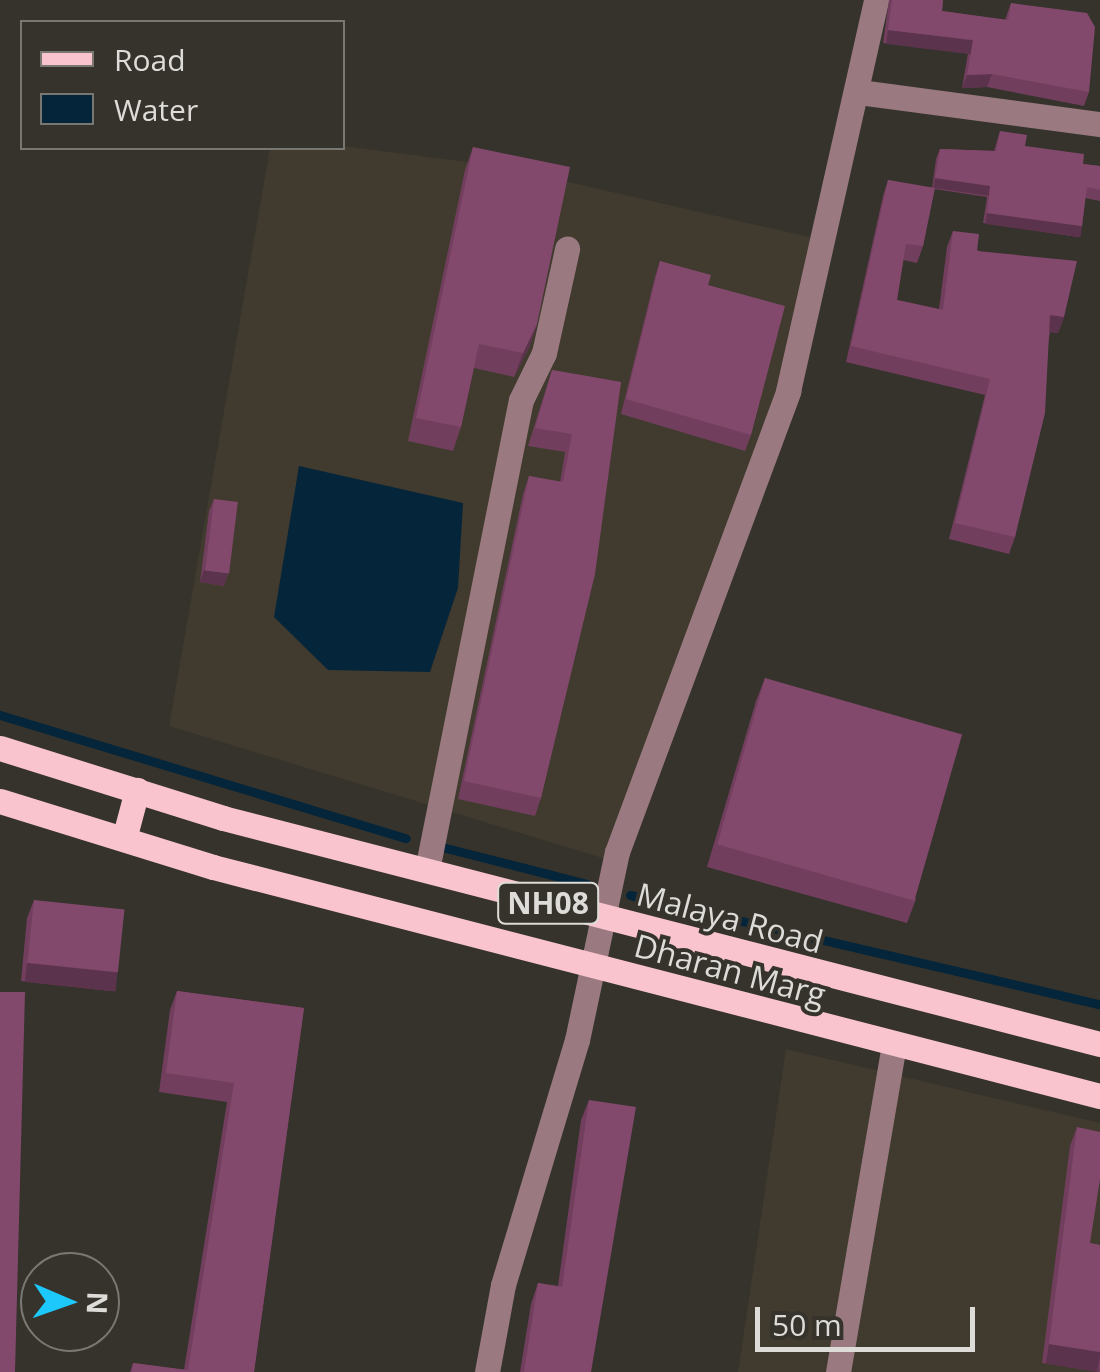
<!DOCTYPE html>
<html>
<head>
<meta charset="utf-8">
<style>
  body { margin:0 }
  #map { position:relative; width:1100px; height:1372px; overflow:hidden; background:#35332c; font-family:"Open Sans",sans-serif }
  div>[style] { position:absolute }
  .built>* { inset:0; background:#403b2e }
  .water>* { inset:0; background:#05253a }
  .stream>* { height:9px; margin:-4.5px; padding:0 4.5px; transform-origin:4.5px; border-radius:4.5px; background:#05253a }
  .minor>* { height:25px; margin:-12.5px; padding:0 12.5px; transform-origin:12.5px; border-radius:12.5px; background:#9a7a80 }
  .major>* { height:25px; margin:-12.5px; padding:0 12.5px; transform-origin:12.5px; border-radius:12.5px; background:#f9c4ce }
  .wall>* { inset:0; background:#713f5d }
  .shaded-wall>* { inset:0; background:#5c334c; transform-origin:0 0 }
  .building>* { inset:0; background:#83496c; transform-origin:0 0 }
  span { translate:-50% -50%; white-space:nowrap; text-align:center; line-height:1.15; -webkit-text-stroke:8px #35332c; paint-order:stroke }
  .shield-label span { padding:2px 8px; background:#35332c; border:2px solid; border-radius:8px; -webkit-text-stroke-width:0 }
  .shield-label { font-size:30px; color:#dedcd8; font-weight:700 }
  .street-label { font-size:32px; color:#dedcd8 }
  .legend { position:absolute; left:20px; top:20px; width:325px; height:130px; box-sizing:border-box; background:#35332c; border:2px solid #797771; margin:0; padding:12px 18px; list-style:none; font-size:30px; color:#dedcd8 }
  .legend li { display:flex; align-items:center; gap:20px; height:50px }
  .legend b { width:50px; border:2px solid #797771 }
  .north { position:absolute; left:20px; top:1252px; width:100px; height:100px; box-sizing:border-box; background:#35332c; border:2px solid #797771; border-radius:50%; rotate:92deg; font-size:28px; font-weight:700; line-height:40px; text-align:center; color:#dedcd8 }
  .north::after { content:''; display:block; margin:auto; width:35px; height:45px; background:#1dc9fc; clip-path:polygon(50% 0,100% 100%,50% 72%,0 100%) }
  .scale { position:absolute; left:755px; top:1307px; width:220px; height:45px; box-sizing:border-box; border:5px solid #dedcd8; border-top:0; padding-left:12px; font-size:30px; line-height:35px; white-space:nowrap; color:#dedcd8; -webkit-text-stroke:8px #35332c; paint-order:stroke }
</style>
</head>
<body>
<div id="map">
  <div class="built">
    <div style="clip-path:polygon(343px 146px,498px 166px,818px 239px,785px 395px,609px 860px,169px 726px,270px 148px)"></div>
    <div style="clip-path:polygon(786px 1049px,1100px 1123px,1100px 1372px,738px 1372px)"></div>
  </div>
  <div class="water">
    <div style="clip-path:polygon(299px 466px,463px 503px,458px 588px,430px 672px,328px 670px,274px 617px)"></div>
  </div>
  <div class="stream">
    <div style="left:0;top:715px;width:424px;rotate:16.9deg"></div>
    <div style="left:438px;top:846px;width:154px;rotate:14.3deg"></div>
    <div style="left:630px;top:895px;width:482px;rotate:13.1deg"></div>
  </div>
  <div class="minor">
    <div style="left:859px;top:92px;width:243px;rotate:7.6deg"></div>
    <div style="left:427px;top:870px;width:479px;rotate:-78.7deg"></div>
    <div style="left:521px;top:400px;width:52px;rotate:-63.9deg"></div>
    <div style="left:544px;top:353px;width:107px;rotate:-77.5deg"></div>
    <div style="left:487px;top:1372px;width:88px;rotate:-79.6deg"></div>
    <div style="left:503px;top:1285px;width:256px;rotate:-73.2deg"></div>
    <div style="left:577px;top:1040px;width:192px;rotate:-78deg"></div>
    <div style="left:617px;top:852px;width:492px;rotate:-69.6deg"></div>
    <div style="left:788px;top:391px;width:401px;rotate:-77.3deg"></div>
    <div style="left:838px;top:1372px;width:332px;rotate:-80.3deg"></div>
  </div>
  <div class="major">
    <div style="left:0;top:748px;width:234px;rotate:17.4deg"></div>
    <div style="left:223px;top:818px;width:906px;rotate:14.45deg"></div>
    <div style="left:0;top:801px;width:223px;rotate:17.2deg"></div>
    <div style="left:213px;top:867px;width:916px;rotate:14.48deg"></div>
    <div style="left:124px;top:839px;width:51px;rotate:-75.1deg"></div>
  </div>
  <div class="wall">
    <div style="clip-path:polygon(889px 0,943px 0,942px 11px,1005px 20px,1011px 3px,1089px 92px,1084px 106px,987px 87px,962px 88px,968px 53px,883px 43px)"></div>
    <div style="clip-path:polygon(1000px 131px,1025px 146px,1083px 164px,1100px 166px,1100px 201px,1085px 198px,1082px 226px,1078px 237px,983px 223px,987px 197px,934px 189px,923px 246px,917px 263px,903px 260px,897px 300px,939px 309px,947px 247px,953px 231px,1064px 317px,1058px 333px,1050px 332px,1015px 537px,1009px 554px,949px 539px,985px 395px,846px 362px,883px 196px,888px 180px,932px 188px,936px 159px,940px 149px,994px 151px)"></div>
    <div style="clip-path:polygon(473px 147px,537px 324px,529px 348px,514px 377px,474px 368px,461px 427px,453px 451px,408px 441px,465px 170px)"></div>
    <div style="clip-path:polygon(660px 261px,708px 285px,751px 435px,745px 451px,621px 414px,655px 277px)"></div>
    <div style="clip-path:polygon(552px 370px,621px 382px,541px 798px,535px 816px,458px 799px,523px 494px,529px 476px,560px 482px,565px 452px,528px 446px)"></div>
    <div style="clip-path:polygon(214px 499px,228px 573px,224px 586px,200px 582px,209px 511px)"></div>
    <div style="clip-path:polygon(765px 678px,916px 899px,907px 923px,707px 867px,756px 701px)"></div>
    <div style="clip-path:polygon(34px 900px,117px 973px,110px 991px,21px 981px,27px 918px)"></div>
    <div style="clip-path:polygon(177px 991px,304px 1008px,254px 1372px,130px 1372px,133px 1363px,184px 1370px,227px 1102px,159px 1092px,170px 1010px)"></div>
    <div style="clip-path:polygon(589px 1100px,591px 1372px,520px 1372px,531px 1304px,538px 1283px,558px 1286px,581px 1120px)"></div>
    <div style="clip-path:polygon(1077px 1127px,1090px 1243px,1100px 1245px,1100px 1372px,1042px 1363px,1070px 1146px)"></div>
  </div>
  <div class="shaded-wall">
    <div style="left:888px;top:30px;width:86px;height:14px;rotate:7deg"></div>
    <div style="clip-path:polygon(992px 74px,987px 87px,962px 88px,967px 75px)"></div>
    <div style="left:935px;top:178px;width:56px;height:10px;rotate:8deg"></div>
    <div style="left:987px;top:213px;width:96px;height:11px;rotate:8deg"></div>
    <div style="clip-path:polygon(1050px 315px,1064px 317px,1058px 333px,1045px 331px)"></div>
    <div style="clip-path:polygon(537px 324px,529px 348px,514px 377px,523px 353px)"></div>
    <div style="clip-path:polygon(204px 570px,228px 573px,224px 586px,200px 582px)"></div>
    <div style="left:27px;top:963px;width:91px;height:19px;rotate:6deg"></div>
    <div style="left:1049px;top:1344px;width:52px;height:20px;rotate:9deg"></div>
  </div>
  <div class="building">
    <div style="clip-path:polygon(892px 0,943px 0,942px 11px,1008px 20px,1011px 3px,1087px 13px,1095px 27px,1089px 92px,992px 74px,967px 75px,973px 40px,888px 30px)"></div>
    <div style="clip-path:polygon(1000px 131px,1027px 135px,1025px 146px,1084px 154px,1083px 164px,1100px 166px,1100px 190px,1087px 187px,1082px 226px,987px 213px,990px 186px,935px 178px,940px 149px,996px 151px)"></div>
    <div style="clip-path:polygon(473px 147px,570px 167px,537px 324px,523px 353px,479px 344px,461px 427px,416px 418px)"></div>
    <div style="clip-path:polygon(888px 180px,935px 188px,923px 246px,906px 244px,897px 300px,943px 310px,953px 231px,979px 234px,977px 251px,1077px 261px,1064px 317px,1050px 315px,1045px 413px,1015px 537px,955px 523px,990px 379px,851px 346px)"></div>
    <div style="clip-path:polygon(660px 261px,711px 275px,708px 285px,785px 306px,751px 435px,626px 399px)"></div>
    <div style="clip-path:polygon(552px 370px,621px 382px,595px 574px,541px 798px,464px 781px,529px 476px,563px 482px,572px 434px,535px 428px)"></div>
    <div style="left:214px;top:499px;width:24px;height:72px;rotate:7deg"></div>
    <div style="left:765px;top:678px;width:205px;height:173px;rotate:16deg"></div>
    <div style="left:34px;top:900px;width:91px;height:63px;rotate:6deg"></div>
    <div style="clip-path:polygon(177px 991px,304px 1008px,254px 1372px,132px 1372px,133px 1363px,188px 1370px,234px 1083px,166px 1073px)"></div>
    <div style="clip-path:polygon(0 992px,25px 992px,15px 1372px,0 1372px)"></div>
    <div style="clip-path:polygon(589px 1100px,636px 1107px,591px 1372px,524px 1372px,538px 1283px,562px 1287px)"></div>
    <div style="clip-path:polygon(1077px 1127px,1100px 1132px,1100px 1179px,1090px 1243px,1100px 1245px,1100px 1352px,1049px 1344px)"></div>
  </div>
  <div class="shield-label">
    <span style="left:548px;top:903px">NH08</span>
  </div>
  <div class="street-label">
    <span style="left:730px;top:918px;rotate:15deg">Malaya Road</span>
    <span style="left:730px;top:970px;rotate:15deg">Dharan Marg</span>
  </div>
  <ul class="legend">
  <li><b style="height:12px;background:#f9c4ce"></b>Road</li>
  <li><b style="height:28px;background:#05253a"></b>Water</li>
  </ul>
  <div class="north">N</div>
  <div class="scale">50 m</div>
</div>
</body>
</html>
